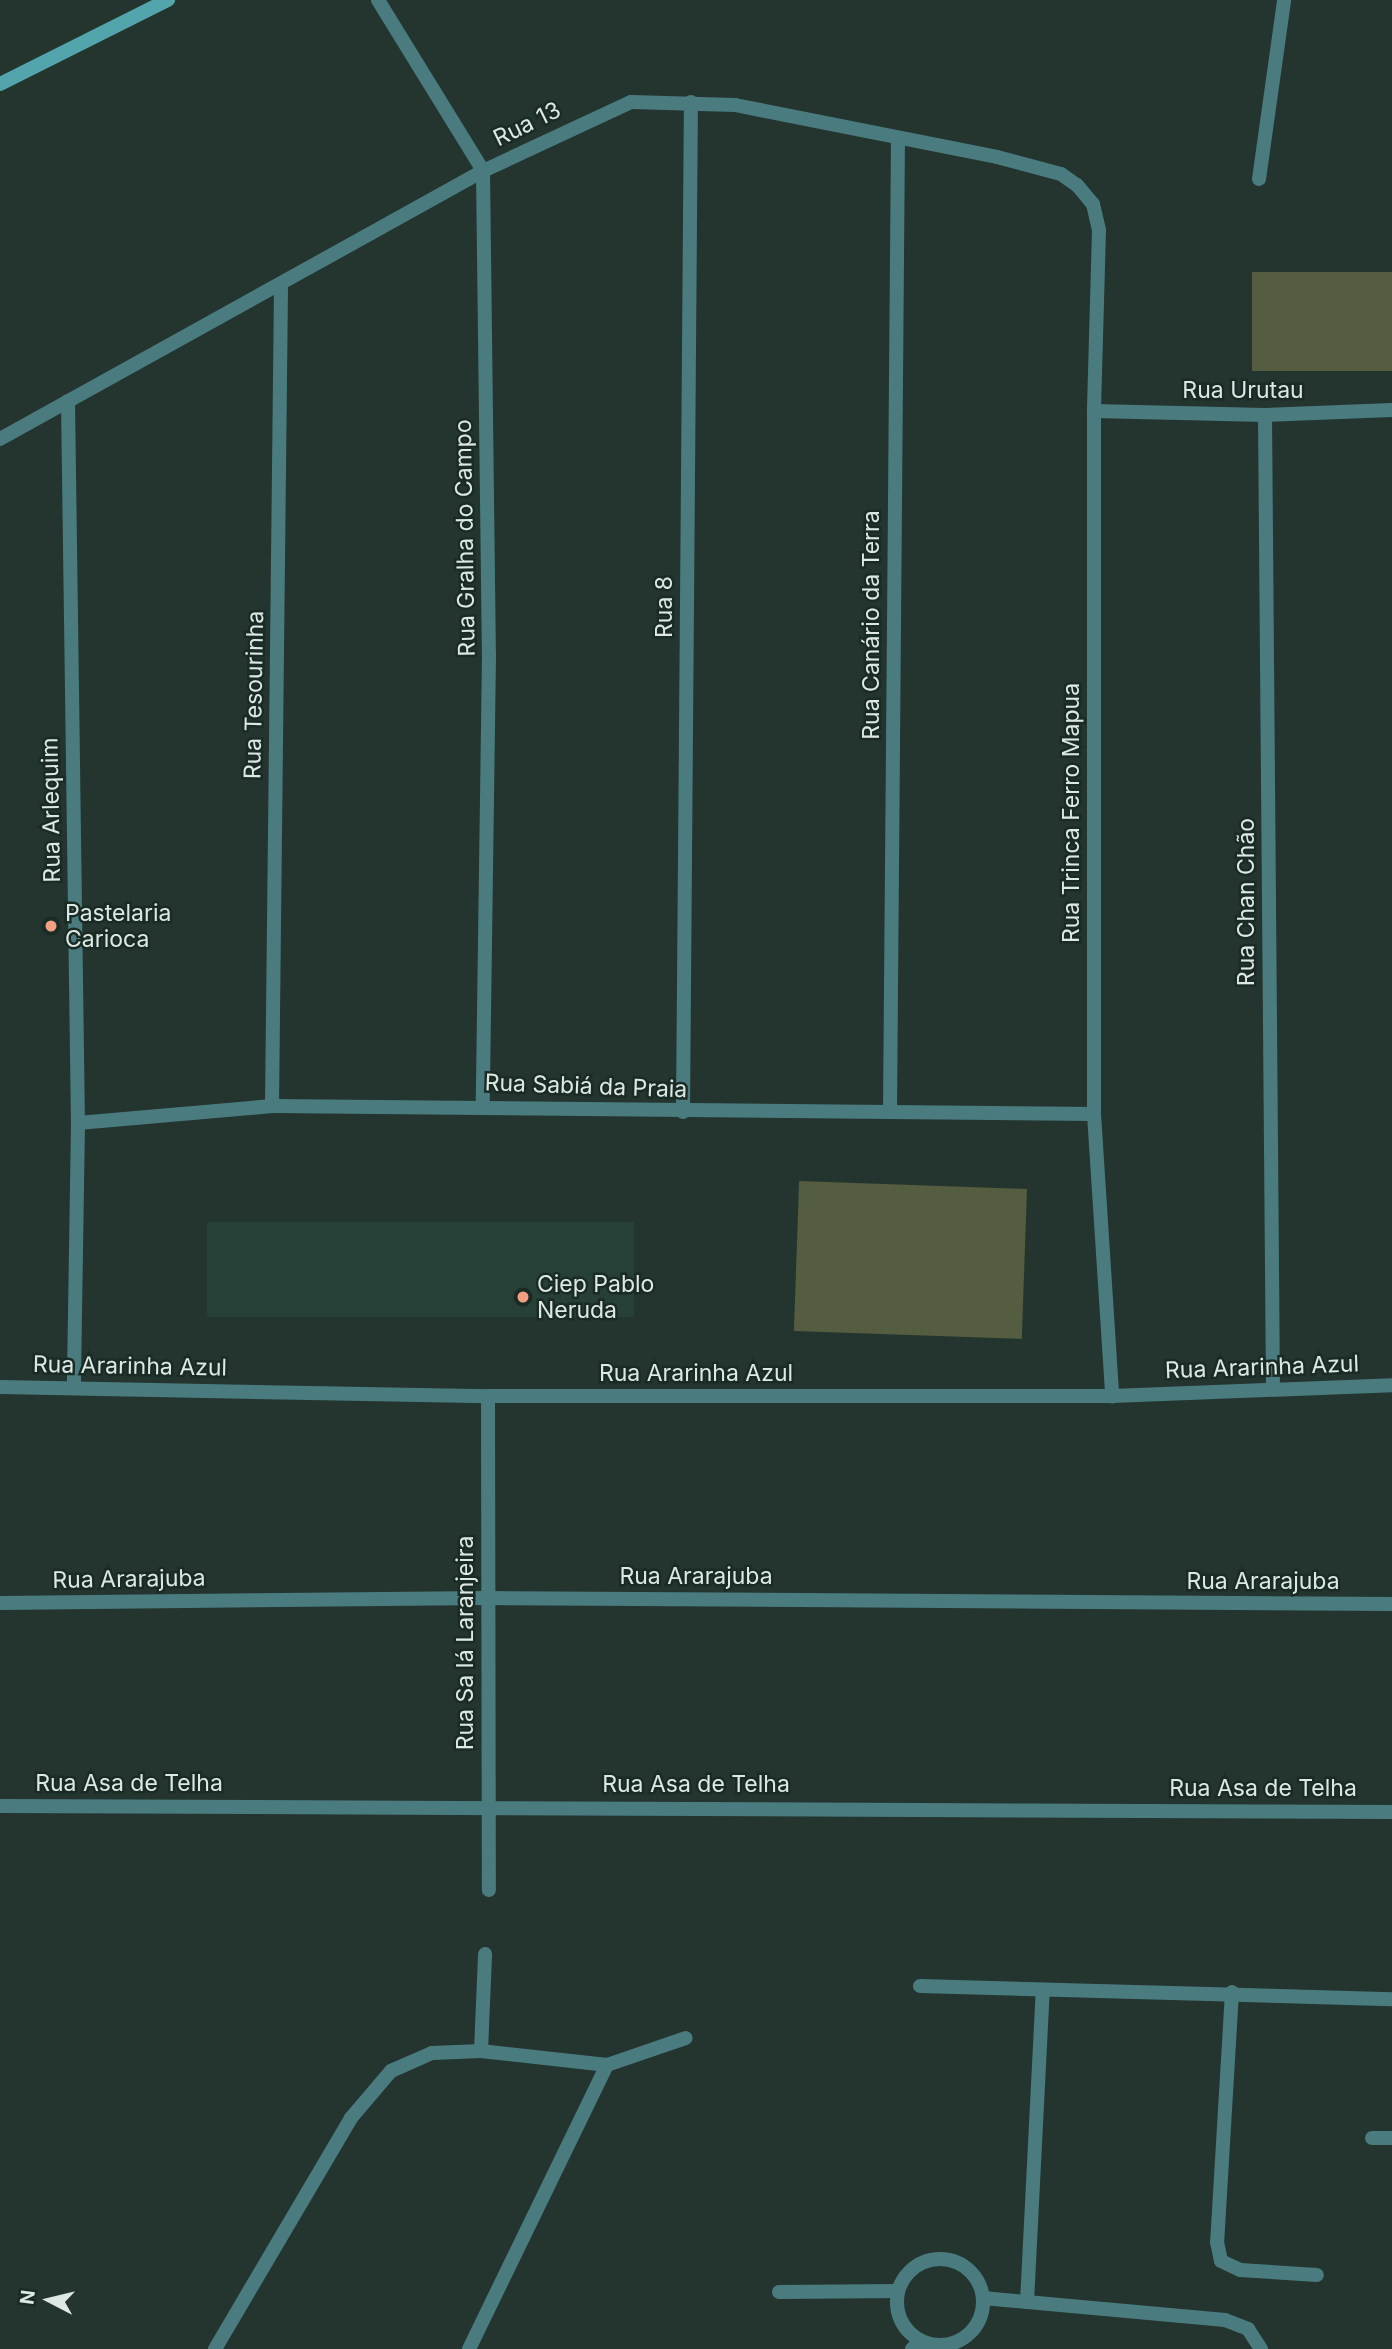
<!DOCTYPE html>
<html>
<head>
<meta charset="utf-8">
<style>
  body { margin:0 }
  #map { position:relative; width:1392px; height:2349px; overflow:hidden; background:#243530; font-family:Inter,sans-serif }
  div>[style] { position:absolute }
  .built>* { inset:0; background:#264038; transform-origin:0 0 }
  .green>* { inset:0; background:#555d40; transform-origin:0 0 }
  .service>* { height:14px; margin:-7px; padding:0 7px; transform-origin:7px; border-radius:7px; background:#4a7c7f }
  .minor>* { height:14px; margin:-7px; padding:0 7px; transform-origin:7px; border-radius:7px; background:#4a7c7f }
  .minor>.ring { margin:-7px; padding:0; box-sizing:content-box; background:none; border:14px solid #4a7c7f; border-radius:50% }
  .secondary>* { height:14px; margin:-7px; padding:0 7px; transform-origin:7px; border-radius:7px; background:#52a5aa }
  .dots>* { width:19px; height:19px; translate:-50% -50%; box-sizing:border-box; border:4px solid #1a2b26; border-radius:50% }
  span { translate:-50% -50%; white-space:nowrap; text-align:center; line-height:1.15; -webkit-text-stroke:5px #1a2b26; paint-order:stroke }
  .street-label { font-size:23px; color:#dde8e4 }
  .poi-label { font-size:23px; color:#dde8e4 }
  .left { translate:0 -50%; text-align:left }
  .north { position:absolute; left:14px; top:2265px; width:70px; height:70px; -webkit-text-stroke:5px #1a2b26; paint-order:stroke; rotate:277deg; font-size:19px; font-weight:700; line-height:28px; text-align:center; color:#dde8e4 }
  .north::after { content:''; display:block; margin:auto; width:24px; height:32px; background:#dde8e4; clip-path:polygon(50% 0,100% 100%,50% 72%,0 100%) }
</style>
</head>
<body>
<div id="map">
  <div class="built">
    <div style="left:207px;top:1222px;width:427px;height:95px"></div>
  </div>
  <div class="green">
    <div style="left:1392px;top:272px;width:99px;height:140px;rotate:90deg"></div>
    <div style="left:1027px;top:1189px;width:150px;height:228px;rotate:92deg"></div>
  </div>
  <div class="service">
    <div style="left:779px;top:2292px;width:119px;rotate:-0.5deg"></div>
    <div style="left:912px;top:2349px;width:12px;rotate:-42deg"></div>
  </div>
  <div class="minor">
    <div style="left:378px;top:0;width:201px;rotate:58.4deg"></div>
    <div style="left:483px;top:171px;width:484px;rotate:89.3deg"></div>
    <div style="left:489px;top:655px;width:451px;rotate:90.8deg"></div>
    <div style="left:1259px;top:179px;width:181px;rotate:-82deg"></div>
    <div style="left:68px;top:401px;width:722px;rotate:89.21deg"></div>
    <div style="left:78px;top:1123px;width:264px;rotate:90.9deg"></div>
    <div style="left:1094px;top:411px;width:171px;rotate:1.3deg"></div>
    <div style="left:1265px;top:415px;width:127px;rotate:-2.3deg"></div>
    <div style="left:1265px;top:415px;width:974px;rotate:89.53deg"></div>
    <div style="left:0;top:439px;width:552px;rotate:-29.02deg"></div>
    <div style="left:483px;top:171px;width:163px;rotate:-25deg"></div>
    <div style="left:631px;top:102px;width:104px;rotate:1.7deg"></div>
    <div style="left:735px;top:105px;width:267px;rotate:11.2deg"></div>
    <div style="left:997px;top:157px;width:66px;rotate:14.9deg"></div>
    <div style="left:1061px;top:174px;width:19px;rotate:35deg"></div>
    <div style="left:1077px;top:185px;width:25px;rotate:50deg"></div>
    <div style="left:1093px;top:204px;width:27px;rotate:77deg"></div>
    <div style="left:1099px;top:230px;width:181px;rotate:91.6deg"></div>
    <div style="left:1094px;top:411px;width:703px;rotate:90deg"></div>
    <div style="left:1094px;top:1114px;width:283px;rotate:86.3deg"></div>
    <div style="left:272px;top:1106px;width:821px;rotate:-89.37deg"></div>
    <div style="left:890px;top:1111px;width:971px;rotate:-89.53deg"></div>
    <div style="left:683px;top:1112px;width:1010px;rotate:-89.55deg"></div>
    <div style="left:78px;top:1123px;width:195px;rotate:-5deg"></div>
    <div style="left:272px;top:1106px;width:822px;rotate:0.56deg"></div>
    <div style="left:0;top:1387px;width:488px;rotate:1.1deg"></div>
    <div style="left:488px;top:1396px;width:624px"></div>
    <div style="left:1112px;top:1396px;width:280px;rotate:-2.2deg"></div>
    <div style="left:488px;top:1396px;width:494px;rotate:89.9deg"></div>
    <div style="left:0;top:1603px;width:487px;rotate:-0.6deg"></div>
    <div style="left:487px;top:1598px;width:905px;rotate:0.38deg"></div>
    <div style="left:0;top:1806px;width:1392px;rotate:0.25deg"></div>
    <div style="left:920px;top:1986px;width:472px;rotate:1.6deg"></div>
    <div style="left:1232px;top:1992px;width:250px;rotate:93.4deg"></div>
    <div style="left:1217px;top:2242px;width:19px;rotate:78deg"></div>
    <div style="left:1221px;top:2261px;width:21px;rotate:25deg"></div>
    <div style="left:1240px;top:2270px;width:77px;rotate:3.7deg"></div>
    <div style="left:481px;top:2051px;width:97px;rotate:-87.6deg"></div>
    <div style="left:1372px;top:2138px;width:20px"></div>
    <div class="ring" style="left:897px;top:2259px;width:72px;height:72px"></div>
    <div style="left:983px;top:2298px;width:243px;rotate:5.2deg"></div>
    <div style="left:1225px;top:2320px;width:25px;rotate:21deg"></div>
    <div style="left:1248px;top:2329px;width:24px;rotate:57deg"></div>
    <div style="left:1027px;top:2302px;width:313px;rotate:-87.1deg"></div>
    <div style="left:215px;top:2349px;width:268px;rotate:-59.5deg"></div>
    <div style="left:351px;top:2118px;width:62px;rotate:-49.6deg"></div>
    <div style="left:391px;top:2071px;width:45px;rotate:-23.7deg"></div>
    <div style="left:432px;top:2053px;width:49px;rotate:-2.3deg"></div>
    <div style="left:481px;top:2051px;width:127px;rotate:6.3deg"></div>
    <div style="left:607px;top:2065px;width:83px;rotate:-18.9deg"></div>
    <div style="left:469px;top:2349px;width:316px;rotate:-64.1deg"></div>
  </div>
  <div class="secondary">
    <div style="left:0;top:84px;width:188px;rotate:-26.6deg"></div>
  </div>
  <div class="dots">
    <div style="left:51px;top:926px;background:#f39f82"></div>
    <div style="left:523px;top:1297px;background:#f39f82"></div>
  </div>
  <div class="street-label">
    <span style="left:527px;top:124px;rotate:-26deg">Rua 13</span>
    <span style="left:1243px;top:390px">Rua Urutau</span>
    <span style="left:465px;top:538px;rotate:-91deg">Rua Gralha do Campo</span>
    <span style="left:664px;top:607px;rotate:-90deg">Rua 8</span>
    <span style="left:871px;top:625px;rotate:-90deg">Rua Canário da Terra</span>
    <span style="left:254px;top:695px;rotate:-89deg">Rua Tesourinha</span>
    <span style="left:51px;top:810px;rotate:-91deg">Rua Arlequim</span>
    <span style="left:1071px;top:813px;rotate:-90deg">Rua Trinca Ferro Mapua</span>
    <span style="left:1246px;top:902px;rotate:-90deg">Rua Chan Chão</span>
    <span style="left:586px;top:1086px;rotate:2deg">Rua Sabiá da Praia</span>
    <span style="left:130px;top:1366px;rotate:1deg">Rua Ararinha Azul</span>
    <span style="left:1262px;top:1367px;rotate:-2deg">Rua Ararinha Azul</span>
    <span style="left:696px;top:1373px">Rua Ararinha Azul</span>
    <span style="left:696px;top:1576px">Rua Ararajuba</span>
    <span style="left:129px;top:1579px;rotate:-1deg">Rua Ararajuba</span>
    <span style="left:1263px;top:1581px">Rua Ararajuba</span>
    <span style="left:465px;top:1643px;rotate:-90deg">Rua Sa Iá Laranjeira</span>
    <span style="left:129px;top:1783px">Rua Asa de Telha</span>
    <span style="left:696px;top:1784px">Rua Asa de Telha</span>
    <span style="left:1263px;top:1788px">Rua Asa de Telha</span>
  </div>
  <div class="poi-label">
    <span class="left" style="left:65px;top:926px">Pastelaria<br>Carioca</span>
    <span class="left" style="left:537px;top:1297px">Ciep Pablo<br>Neruda</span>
  </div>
  <div class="north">N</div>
</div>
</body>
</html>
